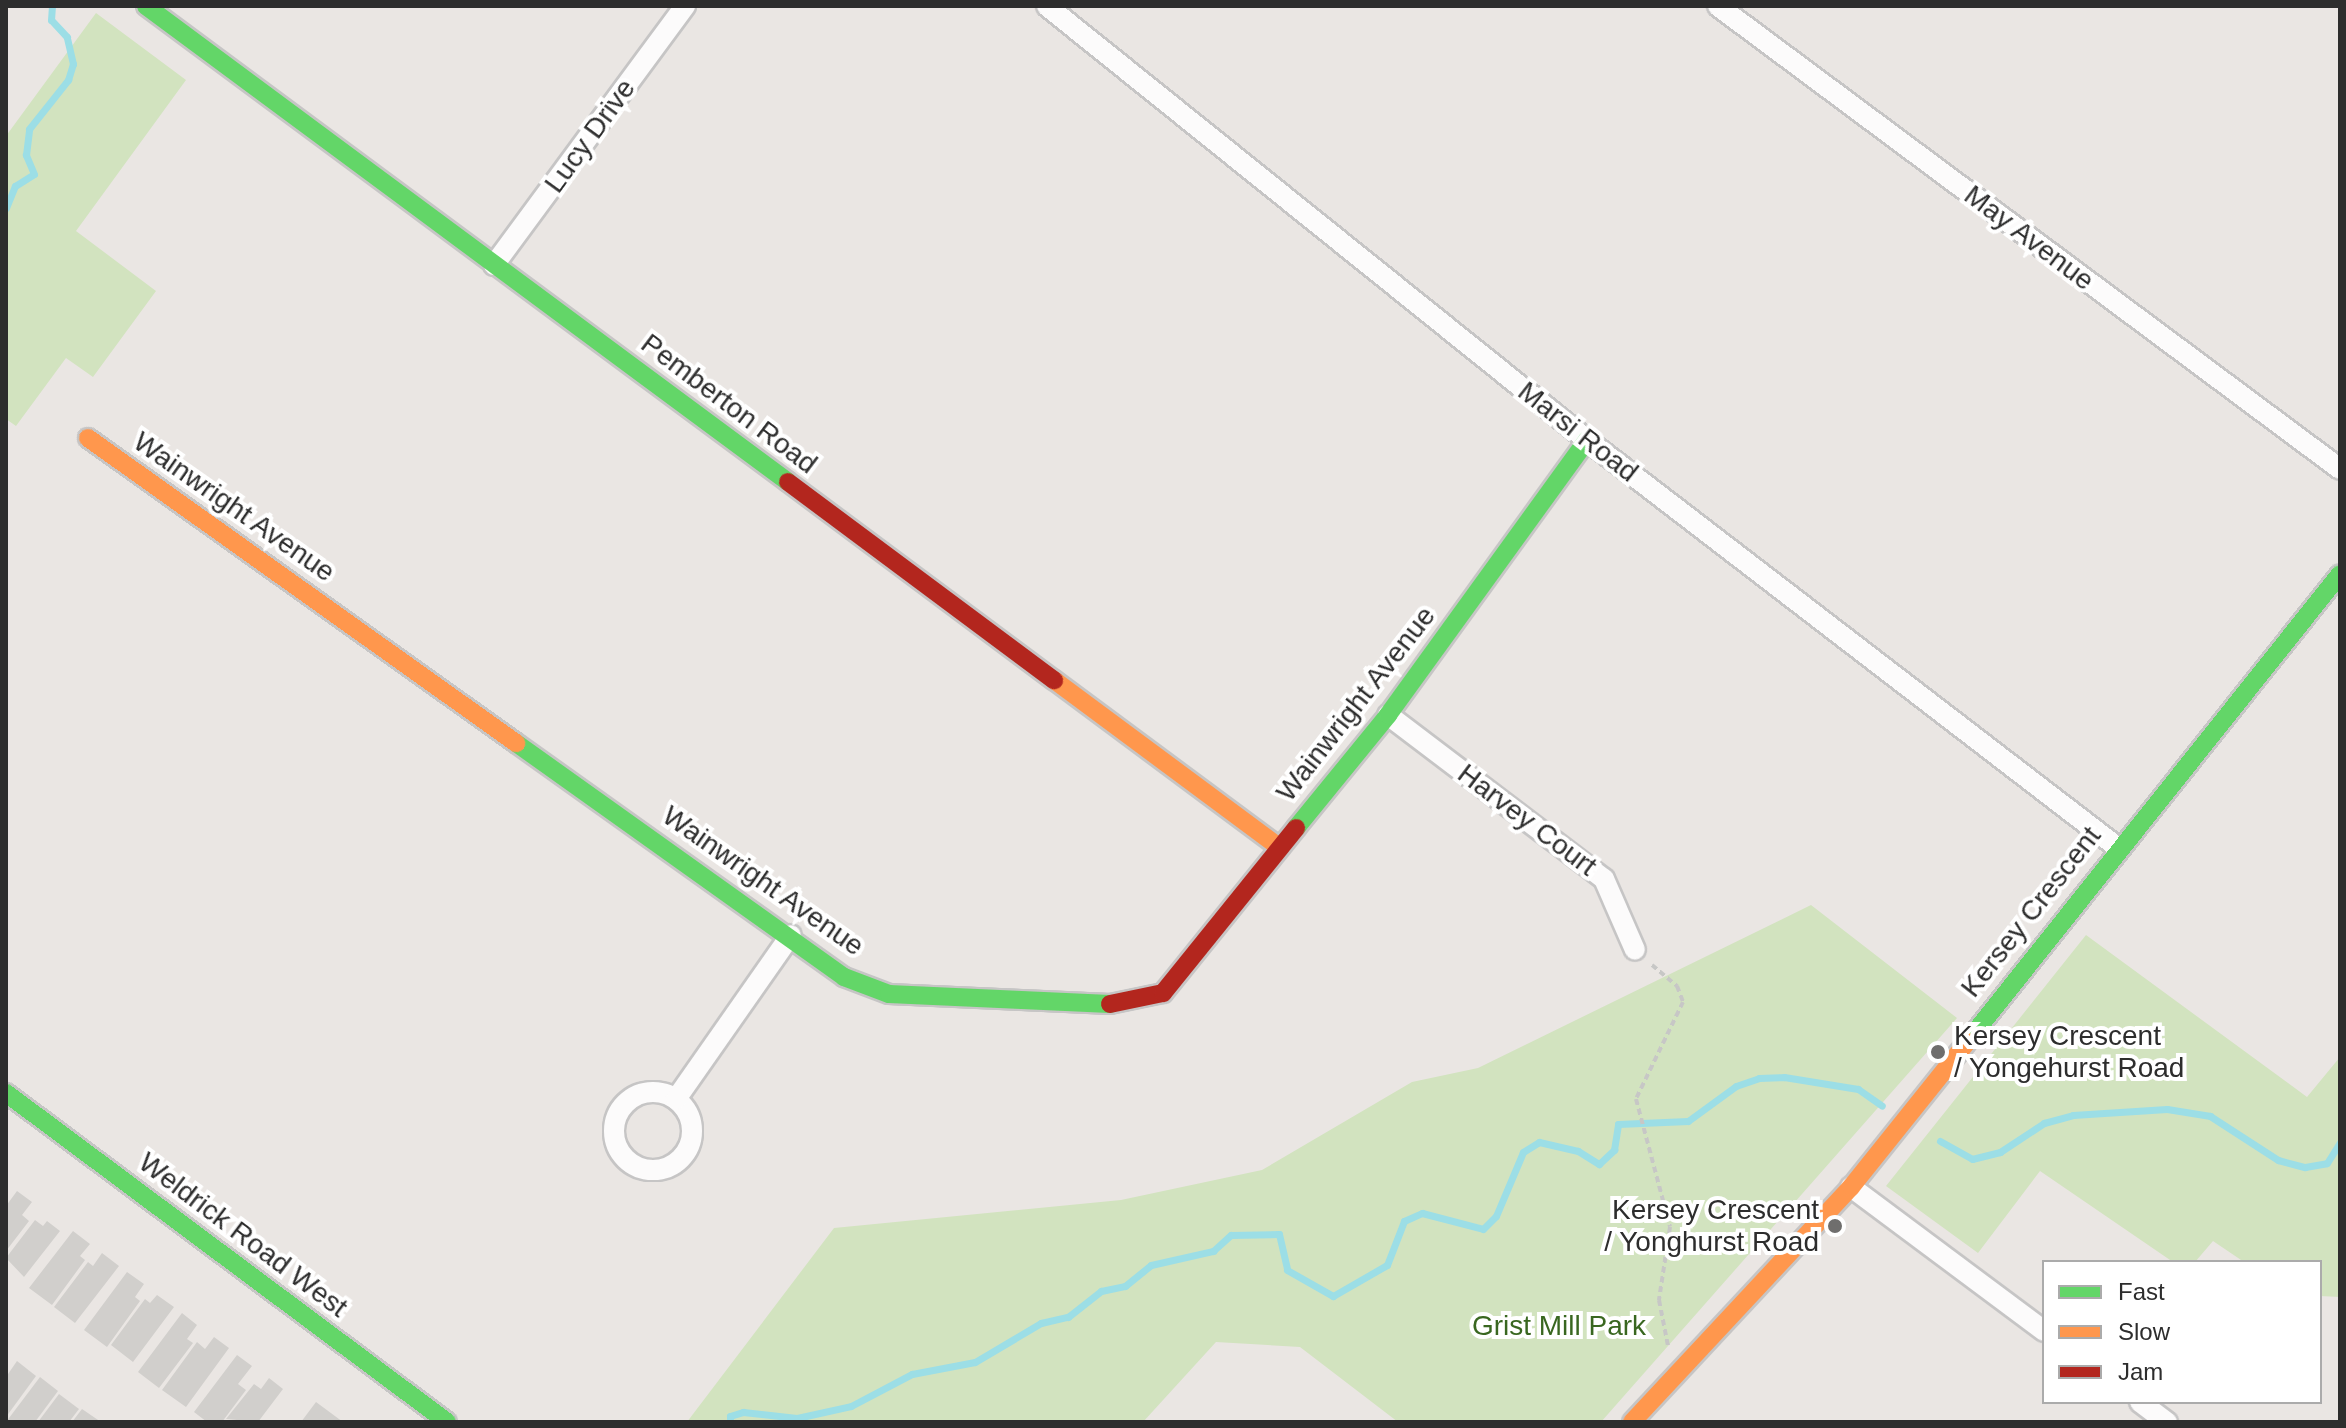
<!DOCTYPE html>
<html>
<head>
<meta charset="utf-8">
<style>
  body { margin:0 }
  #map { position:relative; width:2346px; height:1428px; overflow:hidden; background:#eae6e3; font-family:Helvetica,sans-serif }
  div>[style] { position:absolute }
  .green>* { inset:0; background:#d2e3bf }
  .stream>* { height:7px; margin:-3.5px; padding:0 3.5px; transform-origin:3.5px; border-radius:3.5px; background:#9cdee6 }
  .building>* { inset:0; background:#d1cfcc }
  .path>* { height:4px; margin-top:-2px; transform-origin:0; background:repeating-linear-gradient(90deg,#c7c7c6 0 6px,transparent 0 10px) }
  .roads { filter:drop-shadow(2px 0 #c6c5c5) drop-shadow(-2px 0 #c6c5c5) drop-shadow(0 2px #c6c5c5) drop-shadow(0 -2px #c6c5c5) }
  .street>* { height:20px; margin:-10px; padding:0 10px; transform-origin:10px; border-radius:10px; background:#fcfbfb }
  .street>.ring { margin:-10px; padding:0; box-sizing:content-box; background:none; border:20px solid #fcfbfb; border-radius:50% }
  .fast>* { height:18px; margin:-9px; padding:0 9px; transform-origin:9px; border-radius:9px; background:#63d668 }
  .slow>* { height:18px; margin:-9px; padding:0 9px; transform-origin:9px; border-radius:9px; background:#ff974d }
  .jam>* { height:18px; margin:-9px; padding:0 9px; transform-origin:9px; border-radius:9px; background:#b3261e }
  .dots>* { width:22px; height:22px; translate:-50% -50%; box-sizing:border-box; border:4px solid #fff; border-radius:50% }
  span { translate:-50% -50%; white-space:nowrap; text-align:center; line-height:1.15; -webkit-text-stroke:8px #fff; paint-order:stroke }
  .street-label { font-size:28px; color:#2d2d2d }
  .poi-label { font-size:28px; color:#2d2d2d }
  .left { translate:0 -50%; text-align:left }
  .right { translate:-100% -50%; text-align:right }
  .park-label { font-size:28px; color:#396720 }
  .frame { position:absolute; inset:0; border:8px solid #2d2d2d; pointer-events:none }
  .legend { position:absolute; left:2042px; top:1260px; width:280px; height:144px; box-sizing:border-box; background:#fff; border:2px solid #ababab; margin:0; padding:10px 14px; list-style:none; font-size:24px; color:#2d2d2d }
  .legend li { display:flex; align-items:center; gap:16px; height:40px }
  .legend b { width:40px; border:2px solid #ababab }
</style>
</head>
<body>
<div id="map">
  <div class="green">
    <div style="clip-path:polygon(96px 13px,186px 80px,76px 231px,156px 291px,93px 377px,66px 358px,16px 426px,6px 419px,6px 136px)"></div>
    <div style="clip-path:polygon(1811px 905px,1957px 1018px,1601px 1422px,1398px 1422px,1300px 1347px,1216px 1342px,1143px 1422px,687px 1422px,834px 1228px,1121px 1200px,1262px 1170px,1412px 1082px,1478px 1068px)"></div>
    <div style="clip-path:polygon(2086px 935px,2307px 1097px,2340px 1057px,2340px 1297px,2320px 1296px,2320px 1262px,2244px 1262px,2213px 1241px,2195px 1262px,2173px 1262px,2040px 1171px,1978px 1253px,1886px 1186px)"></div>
  </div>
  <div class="stream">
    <div style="left:6px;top:208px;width:24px;rotate:-68deg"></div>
    <div style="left:15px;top:186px;width:22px;rotate:-32deg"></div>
    <div style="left:34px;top:174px;width:21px;rotate:-113deg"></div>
    <div style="left:26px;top:155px;width:26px;rotate:-83deg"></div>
    <div style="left:29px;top:129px;width:63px;rotate:-51.5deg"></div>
    <div style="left:68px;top:80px;width:17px;rotate:-73deg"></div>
    <div style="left:73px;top:64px;width:28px;rotate:-103deg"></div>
    <div style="left:67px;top:37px;width:23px;rotate:-133deg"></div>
    <div style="left:51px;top:20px;width:14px;rotate:-86deg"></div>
    <div style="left:1940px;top:1141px;width:37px;rotate:29deg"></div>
    <div style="left:1972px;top:1159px;width:29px;rotate:-14deg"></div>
    <div style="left:2000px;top:1152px;width:53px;rotate:-33.4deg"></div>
    <div style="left:2044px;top:1123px;width:30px;rotate:-15deg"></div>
    <div style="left:2073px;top:1115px;width:94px;rotate:-3.7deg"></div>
    <div style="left:2167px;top:1109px;width:44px;rotate:9.2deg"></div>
    <div style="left:2210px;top:1116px;width:81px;rotate:32.9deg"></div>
    <div style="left:2278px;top:1160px;width:28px;rotate:15deg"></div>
    <div style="left:2305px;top:1167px;width:22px;rotate:-10deg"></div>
    <div style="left:2327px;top:1163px;width:25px;rotate:-58deg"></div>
    <div style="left:730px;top:1422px;width:6px;rotate:-90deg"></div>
    <div style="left:730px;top:1416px;width:14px;rotate:-17deg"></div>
    <div style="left:743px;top:1412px;width:54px;rotate:6.3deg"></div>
    <div style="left:797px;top:1418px;width:55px;rotate:-12.5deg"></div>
    <div style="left:851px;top:1406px;width:69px;rotate:-27.7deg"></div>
    <div style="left:912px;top:1374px;width:64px;rotate:-10.8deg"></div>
    <div style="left:975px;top:1362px;width:77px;rotate:-30.6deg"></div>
    <div style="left:1041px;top:1323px;width:28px;rotate:-13deg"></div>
    <div style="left:1068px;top:1317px;width:42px;rotate:-38.2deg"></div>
    <div style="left:1101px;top:1291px;width:25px;rotate:-12deg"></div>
    <div style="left:1125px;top:1286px;width:33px;rotate:-39deg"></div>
    <div style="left:1151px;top:1265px;width:64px;rotate:-12.7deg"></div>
    <div style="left:1213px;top:1251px;width:24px;rotate:-42deg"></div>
    <div style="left:1231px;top:1235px;width:48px;rotate:-1.2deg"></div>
    <div style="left:1279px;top:1234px;width:37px;rotate:77deg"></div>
    <div style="left:1287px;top:1270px;width:53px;rotate:29.5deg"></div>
    <div style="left:1333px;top:1296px;width:62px;rotate:-29.9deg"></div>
    <div style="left:1387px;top:1265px;width:47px;rotate:-68.9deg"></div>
    <div style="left:1404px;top:1221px;width:20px;rotate:-24deg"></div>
    <div style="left:1422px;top:1213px;width:63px;rotate:14.7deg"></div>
    <div style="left:1483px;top:1229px;width:18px;rotate:-45deg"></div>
    <div style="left:1496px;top:1216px;width:69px;rotate:-67.1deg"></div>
    <div style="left:1523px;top:1152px;width:19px;rotate:-32deg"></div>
    <div style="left:1539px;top:1142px;width:40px;rotate:13deg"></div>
    <div style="left:1578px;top:1151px;width:25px;rotate:32deg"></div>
    <div style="left:1599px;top:1164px;width:21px;rotate:-43deg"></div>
    <div style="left:1614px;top:1150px;width:26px;rotate:-81deg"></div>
    <div style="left:1618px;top:1124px;width:70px;rotate:-2.5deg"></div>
    <div style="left:1688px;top:1121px;width:59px;rotate:-36.1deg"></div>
    <div style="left:1736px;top:1086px;width:24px;rotate:-19deg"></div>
    <div style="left:1759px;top:1078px;width:25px;rotate:-2deg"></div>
    <div style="left:1784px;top:1077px;width:75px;rotate:9.2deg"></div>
    <div style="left:1858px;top:1089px;width:29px;rotate:35deg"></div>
  </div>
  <div class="building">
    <div style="clip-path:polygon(17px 1191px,32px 1202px,22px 1215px,29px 1221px,6px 1251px,6px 1206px)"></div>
    <div style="clip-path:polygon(35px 1220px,43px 1226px,47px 1221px,60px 1231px,24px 1277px,6px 1258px)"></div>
    <div style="clip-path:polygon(73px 1231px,90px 1244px,80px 1256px,85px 1260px,52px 1305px,29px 1288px)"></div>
    <div style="clip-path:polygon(102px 1253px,119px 1266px,75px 1323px,54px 1307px,88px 1262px,93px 1266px)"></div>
    <div style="clip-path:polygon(127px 1272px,144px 1284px,135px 1297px,140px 1301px,107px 1347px,84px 1330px)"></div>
    <div style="clip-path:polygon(157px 1295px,174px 1307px,133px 1362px,111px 1345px,145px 1299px,150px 1303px)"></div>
    <div style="clip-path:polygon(182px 1313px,197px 1325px,187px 1339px,193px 1343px,159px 1388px,138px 1372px)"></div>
    <div style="clip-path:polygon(214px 1337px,229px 1348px,186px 1407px,162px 1390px,197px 1342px,205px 1349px)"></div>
    <div style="clip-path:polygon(237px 1355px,252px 1366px,238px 1384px,246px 1390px,222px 1422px,207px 1422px,194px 1412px)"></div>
    <div style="clip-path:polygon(17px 1361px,36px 1376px,6px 1417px,6px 1377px)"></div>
    <div style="clip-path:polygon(40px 1377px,58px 1391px,35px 1422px,6px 1422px)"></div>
    <div style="clip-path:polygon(269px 1378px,283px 1389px,258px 1422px,226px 1419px,254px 1384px,261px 1389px)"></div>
    <div style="clip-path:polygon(59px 1394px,79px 1409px,69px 1422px,38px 1422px)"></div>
    <div style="clip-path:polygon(316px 1402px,343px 1422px,301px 1422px)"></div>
    <div style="clip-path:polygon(82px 1409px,101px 1422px,72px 1422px)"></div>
  </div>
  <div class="path">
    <div style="left:1652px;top:965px;width:33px;rotate:40deg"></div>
    <div style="left:1677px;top:986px;width:17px;rotate:69deg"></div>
    <div style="left:1683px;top:1002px;width:108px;rotate:115.9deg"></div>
    <div style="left:1636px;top:1099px;width:132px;rotate:75.1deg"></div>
    <div style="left:1670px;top:1227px;width:74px;rotate:98.6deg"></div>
    <div style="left:1659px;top:1300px;width:47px;rotate:78.9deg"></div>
  </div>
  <div class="roads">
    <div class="street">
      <div style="left:1047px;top:6px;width:693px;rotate:38.79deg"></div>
      <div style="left:1587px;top:440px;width:668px;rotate:37.52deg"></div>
      <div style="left:1718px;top:6px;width:775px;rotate:36.66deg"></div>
      <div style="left:494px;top:265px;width:322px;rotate:-53.6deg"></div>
      <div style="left:1388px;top:715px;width:271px;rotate:37.2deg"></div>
      <div style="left:1604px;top:879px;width:77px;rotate:66.4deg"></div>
      <div class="ring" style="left:614px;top:1092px;width:58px;height:58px"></div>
      <div style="left:676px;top:1099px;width:200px;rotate:-55deg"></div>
      <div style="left:1851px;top:1187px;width:241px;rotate:36.7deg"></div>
      <div style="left:2140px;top:1402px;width:34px;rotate:37deg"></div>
    </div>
    <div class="fast">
      <div style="left:146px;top:6px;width:799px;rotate:36.55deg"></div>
      <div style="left:516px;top:743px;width:403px;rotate:35.5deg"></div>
      <div style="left:844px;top:977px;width:48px;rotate:20.7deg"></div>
      <div style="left:889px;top:994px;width:221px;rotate:2.6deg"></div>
      <div style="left:1296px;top:828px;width:146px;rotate:-50.8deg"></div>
      <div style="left:1388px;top:715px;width:339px;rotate:-54.1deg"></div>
      <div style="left:1967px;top:1042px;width:598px;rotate:-51.44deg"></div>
      <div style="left:6px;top:1093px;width:550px;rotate:36.72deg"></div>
    </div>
    <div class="slow">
      <div style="left:88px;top:438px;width:526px;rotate:35.47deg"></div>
      <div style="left:1054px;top:680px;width:280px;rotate:36.6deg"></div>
      <div style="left:1632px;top:1422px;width:321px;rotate:-47deg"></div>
      <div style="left:1851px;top:1187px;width:186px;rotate:-51.3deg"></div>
    </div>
    <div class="jam">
      <div style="left:788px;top:482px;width:332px;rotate:36.7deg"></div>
      <div style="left:1110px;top:1004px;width:54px;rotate:-11.7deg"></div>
      <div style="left:1163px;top:993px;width:212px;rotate:-51.1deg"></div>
    </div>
  </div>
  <div class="dots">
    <div style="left:1938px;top:1052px;background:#6f6e6d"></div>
    <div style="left:1835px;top:1226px;background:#6f6e6d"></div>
  </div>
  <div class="street-label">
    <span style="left:590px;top:136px;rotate:-54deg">Lucy Drive</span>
    <span style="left:2029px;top:238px;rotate:37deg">May Avenue</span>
    <span style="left:729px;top:404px;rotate:37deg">Pemberton Road</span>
    <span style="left:1578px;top:432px;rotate:38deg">Marsi Road</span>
    <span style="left:234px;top:507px;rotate:35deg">Wainwright Avenue</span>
    <span style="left:1356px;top:704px;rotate:-52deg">Wainwright Avenue</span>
    <span style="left:1527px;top:820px;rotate:37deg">Harvey Court</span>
    <span style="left:763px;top:881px;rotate:35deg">Wainwright Avenue</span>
    <span style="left:2031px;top:912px;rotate:-52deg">Kersey Crescent</span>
    <span style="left:243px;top:1235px;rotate:37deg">Weldrick Road West</span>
  </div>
  <div class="poi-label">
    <span class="left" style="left:1954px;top:1052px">Kersey Crescent<br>/ Yongehurst Road</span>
    <span class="right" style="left:1819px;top:1226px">Kersey Crescent<br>/ Yonghurst Road</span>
  </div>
  <div class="park-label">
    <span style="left:1559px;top:1326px">Grist Mill Park</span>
  </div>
  <div class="frame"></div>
  <ul class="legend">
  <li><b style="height:10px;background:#63d668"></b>Fast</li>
  <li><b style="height:10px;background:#ff974d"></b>Slow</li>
  <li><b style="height:10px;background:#b3261e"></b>Jam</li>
  </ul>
</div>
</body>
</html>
